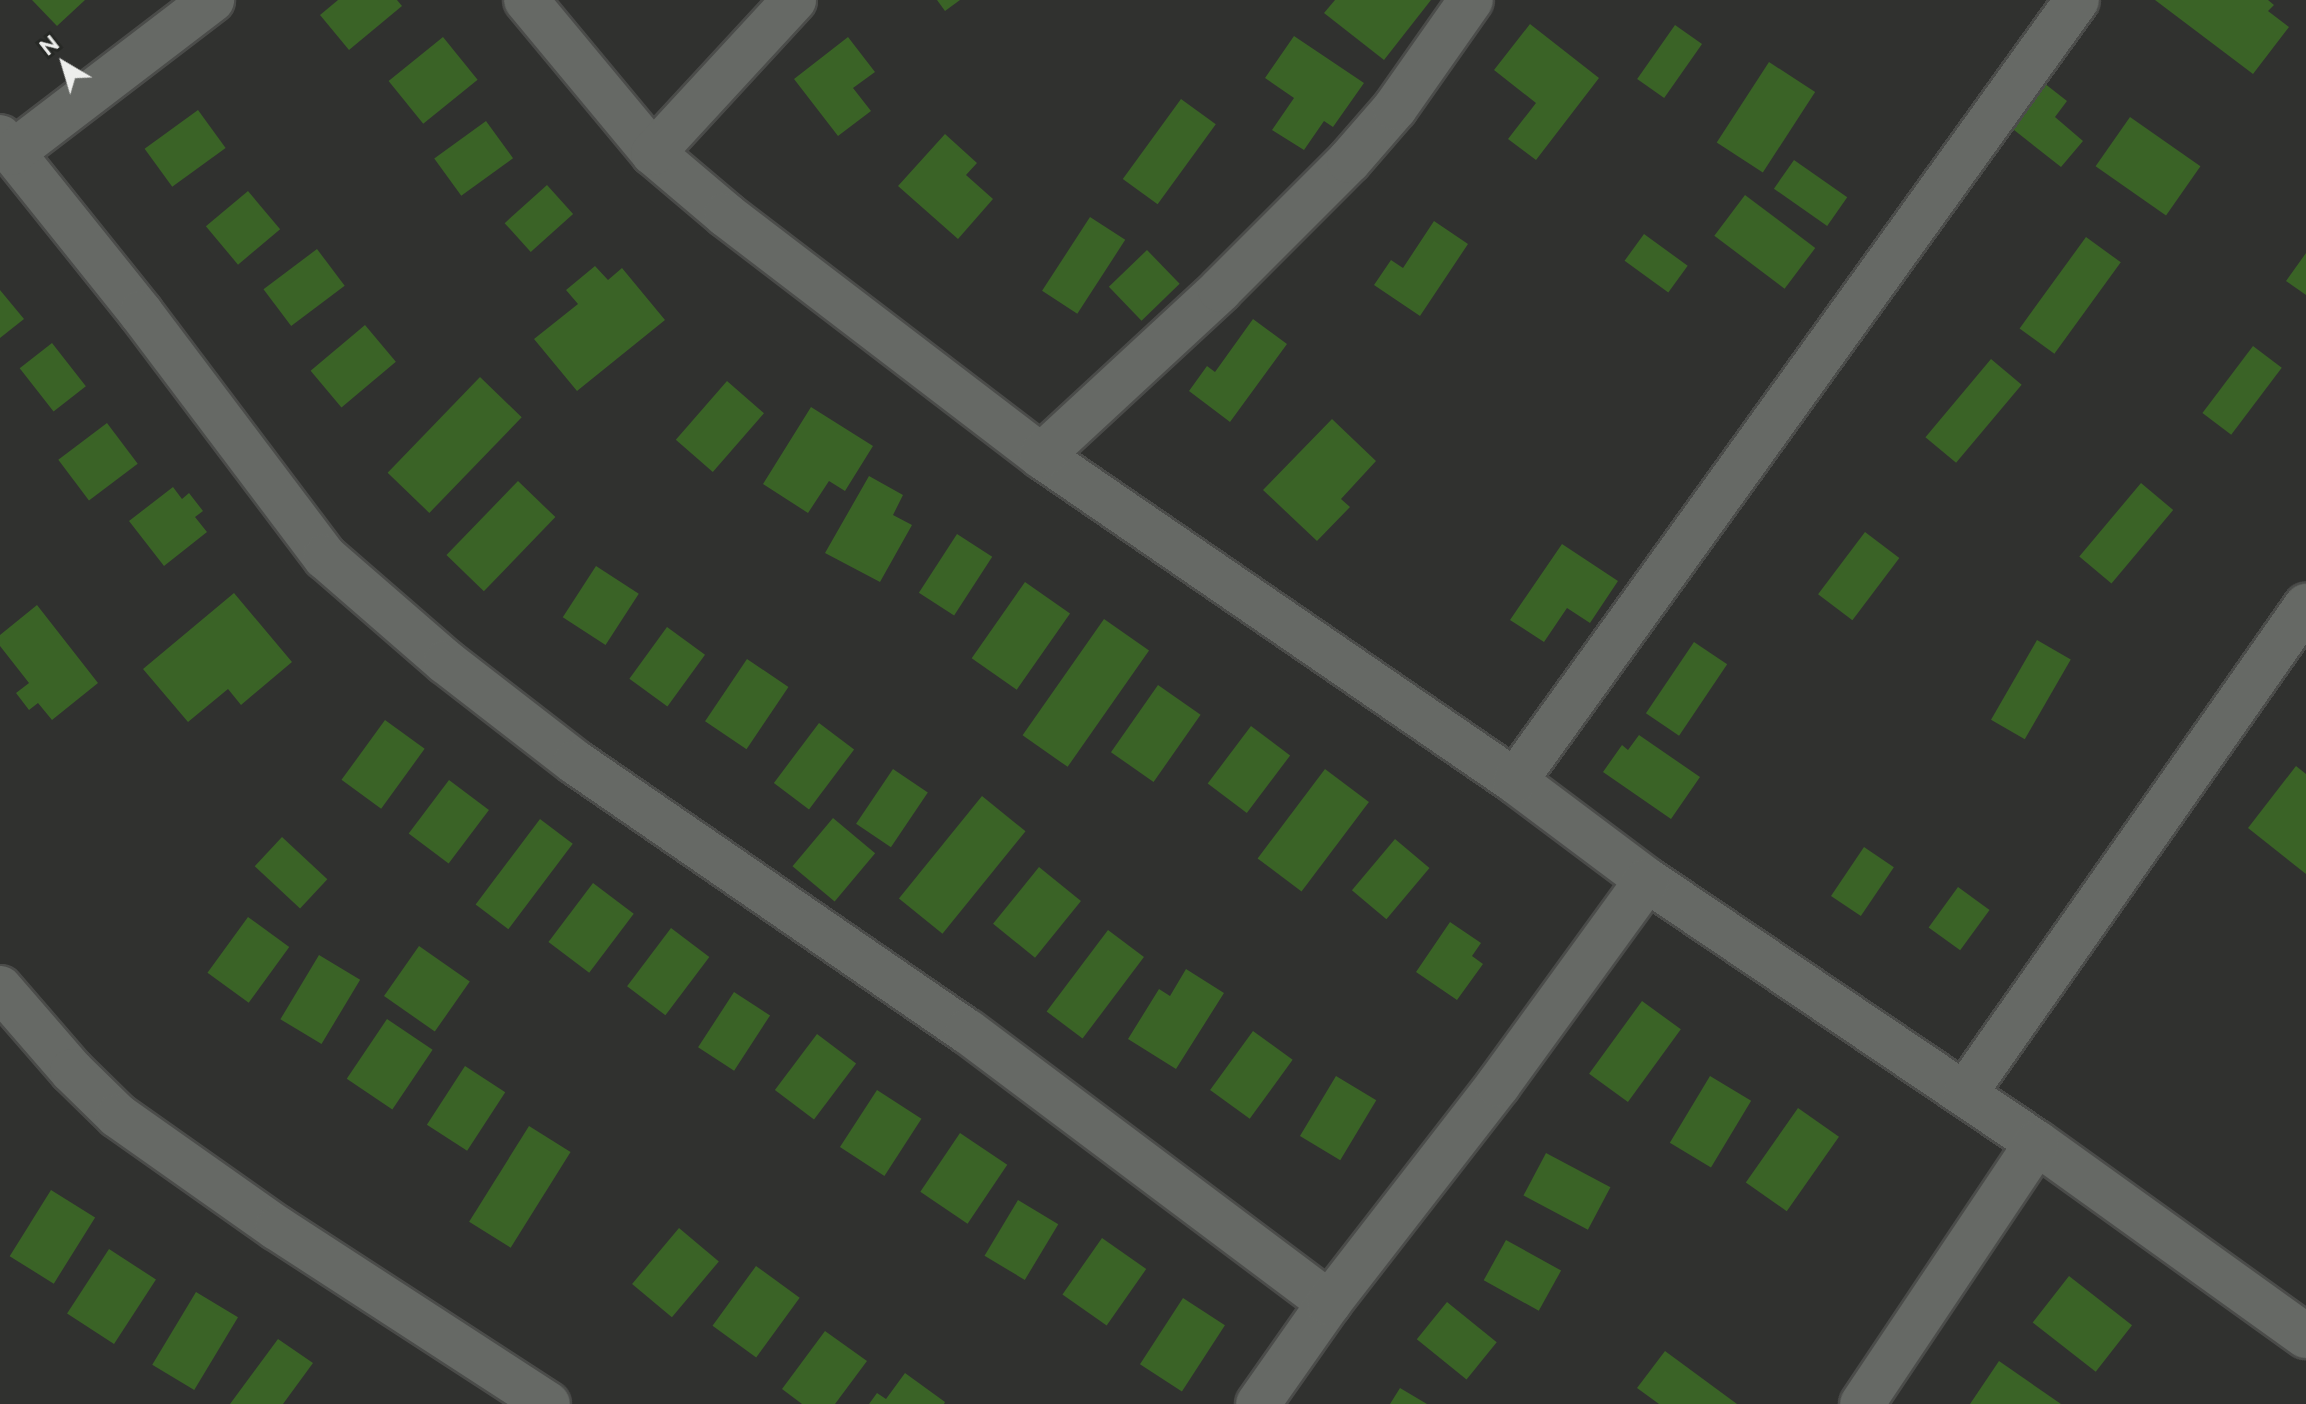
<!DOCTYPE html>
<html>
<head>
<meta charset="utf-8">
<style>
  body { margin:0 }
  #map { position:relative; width:2306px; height:1404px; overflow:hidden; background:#30312f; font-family:Raleway,sans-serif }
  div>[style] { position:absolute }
  .building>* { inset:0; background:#3a6326; transform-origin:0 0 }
  .roads { filter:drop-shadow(2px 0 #4b4c4a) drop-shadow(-2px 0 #4b4c4a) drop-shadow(0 2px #4b4c4a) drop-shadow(0 -2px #4b4c4a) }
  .minor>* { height:44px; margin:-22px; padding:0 22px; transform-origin:22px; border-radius:22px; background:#666965 }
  span { translate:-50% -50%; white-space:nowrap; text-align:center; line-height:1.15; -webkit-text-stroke:7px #262825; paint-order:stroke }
  .north { position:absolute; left:24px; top:24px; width:80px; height:80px; -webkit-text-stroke:6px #262825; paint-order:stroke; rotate:322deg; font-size:22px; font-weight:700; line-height:32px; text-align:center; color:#edeeec }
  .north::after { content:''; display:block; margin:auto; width:28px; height:36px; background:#edeeec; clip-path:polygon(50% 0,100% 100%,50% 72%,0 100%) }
</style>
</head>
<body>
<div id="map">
  <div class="building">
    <div style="clip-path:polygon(32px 0,85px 0,57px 26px)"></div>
    <div style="clip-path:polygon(338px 0,397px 0,402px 6px,349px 50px,320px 15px)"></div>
    <div style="clip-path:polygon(937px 0,960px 0,945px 11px)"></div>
    <div style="clip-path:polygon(1335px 0,1431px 0,1384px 60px,1324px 13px)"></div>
    <div style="clip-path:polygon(2155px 0,2268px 0,2274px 5px,2268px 11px,2289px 27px,2253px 74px)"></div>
    <div style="clip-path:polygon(1530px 24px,1599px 78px,1536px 160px,1508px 139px,1536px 103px,1494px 70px)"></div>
    <div style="left:1675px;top:25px;width:33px;height:66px;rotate:35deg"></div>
    <div style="clip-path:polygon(1294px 36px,1364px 83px,1333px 127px,1324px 121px,1304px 150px,1272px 130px,1294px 98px,1265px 78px)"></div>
    <div style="left:443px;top:37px;width:55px;height:70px;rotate:51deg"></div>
    <div style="clip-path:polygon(848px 37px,875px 72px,853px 88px,871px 111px,838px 136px,794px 79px)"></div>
    <div style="left:1769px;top:62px;width:55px;height:96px;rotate:33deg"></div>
    <div style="clip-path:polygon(2044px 83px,2067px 101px,2055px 117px,2083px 141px,2061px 167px,2009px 126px)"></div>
    <div style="left:1181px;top:99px;width:43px;height:99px;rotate:36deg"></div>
    <div style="left:198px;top:110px;width:47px;height:66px;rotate:54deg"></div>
    <div style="left:2130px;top:117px;width:86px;height:60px;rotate:35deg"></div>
    <div style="left:486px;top:121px;width:46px;height:64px;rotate:54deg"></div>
    <div style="clip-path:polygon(945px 134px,977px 163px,966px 175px,993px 199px,958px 239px,898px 186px)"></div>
    <div style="left:1794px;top:160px;width:65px;height:35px;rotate:35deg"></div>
    <div style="left:547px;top:185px;width:39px;height:57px;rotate:48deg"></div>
    <div style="left:248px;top:191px;width:50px;height:55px;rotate:50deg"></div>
    <div style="left:1745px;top:195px;width:88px;height:51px;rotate:37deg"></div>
    <div style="left:1090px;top:217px;width:42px;height:88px;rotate:33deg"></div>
    <div style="clip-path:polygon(1434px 221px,1468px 244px,1420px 316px,1374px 285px,1391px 260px,1403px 268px)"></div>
    <div style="left:1644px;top:234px;width:54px;height:33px;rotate:36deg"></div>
    <div style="left:2086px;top:237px;width:43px;height:113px;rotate:36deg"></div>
    <div style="left:317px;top:249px;width:46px;height:67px;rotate:53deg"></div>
    <div style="left:1147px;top:250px;width:47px;height:53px;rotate:46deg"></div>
    <div style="clip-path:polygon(2306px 253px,2306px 295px,2286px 281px)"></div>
    <div style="clip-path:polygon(595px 266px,608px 280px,622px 268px,665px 320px,577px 391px,534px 339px,578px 304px,566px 290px)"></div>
    <div style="clip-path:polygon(0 290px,24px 319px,0 338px)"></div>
    <div style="clip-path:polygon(1253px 319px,1287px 344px,1230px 422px,1189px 391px,1207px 366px,1215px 372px)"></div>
    <div style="left:365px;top:325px;width:48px;height:71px;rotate:50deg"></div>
    <div style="left:52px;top:343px;width:55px;height:41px;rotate:52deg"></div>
    <div style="left:2253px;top:346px;width:36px;height:84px;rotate:37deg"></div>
    <div style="left:1991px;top:359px;width:40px;height:102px;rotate:40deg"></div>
    <div style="left:480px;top:377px;width:58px;height:133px;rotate:44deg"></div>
    <div style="left:727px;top:381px;width:49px;height:78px;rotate:41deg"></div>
    <div style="clip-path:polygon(811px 407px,873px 446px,845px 491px,829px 481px,808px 513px,763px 484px)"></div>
    <div style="clip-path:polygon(1332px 419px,1376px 461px,1341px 499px,1350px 507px,1317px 541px,1263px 490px)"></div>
    <div style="left:107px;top:423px;width:51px;height:61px;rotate:53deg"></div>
    <div style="clip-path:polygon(869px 476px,903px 495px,893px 515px,912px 525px,880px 582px,825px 553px)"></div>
    <div style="left:518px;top:481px;width:52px;height:103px;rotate:44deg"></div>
    <div style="left:2141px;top:483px;width:42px;height:96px;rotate:40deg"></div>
    <div style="clip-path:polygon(173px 487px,182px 499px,189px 493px,203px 511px,195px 517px,207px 532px,164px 566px,129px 521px)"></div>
    <div style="left:1865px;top:532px;width:43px;height:78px;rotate:37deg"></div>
    <div style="left:957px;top:534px;width:42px;height:70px;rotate:33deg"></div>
    <div style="clip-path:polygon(1562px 544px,1618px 581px,1590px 623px,1567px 608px,1544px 642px,1510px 620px)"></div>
    <div style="left:596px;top:566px;width:51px;height:61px;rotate:33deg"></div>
    <div style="left:1025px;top:582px;width:55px;height:93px;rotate:35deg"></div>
    <div style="clip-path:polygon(234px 593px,292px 662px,241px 705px,228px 689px,188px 722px,143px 669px)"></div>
    <div style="clip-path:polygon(37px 605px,98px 683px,52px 720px,38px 703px,29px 710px,16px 693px,29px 683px,0 646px,0 635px)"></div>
    <div style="left:1104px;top:619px;width:55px;height:142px;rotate:35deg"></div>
    <div style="left:667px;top:627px;width:47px;height:64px;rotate:36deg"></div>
    <div style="left:2037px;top:640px;width:39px;height:92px;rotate:30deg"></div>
    <div style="left:1694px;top:642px;width:40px;height:86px;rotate:34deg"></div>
    <div style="left:747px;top:659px;width:50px;height:75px;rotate:34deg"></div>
    <div style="left:1158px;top:685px;width:52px;height:82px;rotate:35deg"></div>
    <div style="left:385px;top:720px;width:49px;height:74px;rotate:36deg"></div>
    <div style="left:819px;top:723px;width:44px;height:75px;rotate:37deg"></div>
    <div style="left:1251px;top:726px;width:49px;height:72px;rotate:37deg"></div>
    <div style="clip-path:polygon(1639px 735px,1700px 777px,1671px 819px,1603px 772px,1622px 745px,1628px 750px)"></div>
    <div style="clip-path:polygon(2296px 766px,2306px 774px,2306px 874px,2248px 828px)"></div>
    <div style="left:893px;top:769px;width:42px;height:66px;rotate:34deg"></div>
    <div style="left:1325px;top:769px;width:55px;height:112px;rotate:37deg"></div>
    <div style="left:449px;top:780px;width:50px;height:67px;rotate:37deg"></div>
    <div style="left:982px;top:796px;width:56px;height:132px;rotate:39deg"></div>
    <div style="left:833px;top:818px;width:55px;height:63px;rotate:40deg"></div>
    <div style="left:540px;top:819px;width:41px;height:107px;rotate:37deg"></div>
    <div style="left:282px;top:837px;width:62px;height:40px;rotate:43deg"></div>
    <div style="left:1395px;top:839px;width:45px;height:67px;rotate:40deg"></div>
    <div style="left:1864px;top:847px;width:36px;height:59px;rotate:34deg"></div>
    <div style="left:1039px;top:867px;width:54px;height:73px;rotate:39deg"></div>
    <div style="left:593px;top:883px;width:51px;height:74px;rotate:37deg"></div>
    <div style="left:1958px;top:887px;width:39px;height:50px;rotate:36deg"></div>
    <div style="left:248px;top:917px;width:51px;height:69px;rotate:36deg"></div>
    <div style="clip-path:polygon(1450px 922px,1481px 943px,1472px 956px,1483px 964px,1457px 1000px,1416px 972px)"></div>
    <div style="left:671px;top:928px;width:48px;height:73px;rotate:37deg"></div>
    <div style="left:1108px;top:930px;width:45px;height:102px;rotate:37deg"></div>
    <div style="left:419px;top:946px;width:62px;height:61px;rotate:35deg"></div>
    <div style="left:319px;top:955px;width:48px;height:75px;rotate:31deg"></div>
    <div style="clip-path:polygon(1186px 969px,1224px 993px,1176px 1069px,1128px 1039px,1159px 989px,1170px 996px)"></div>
    <div style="left:734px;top:992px;width:43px;height:66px;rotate:33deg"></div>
    <div style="left:1642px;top:1001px;width:48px;height:90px;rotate:36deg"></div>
    <div style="left:387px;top:1019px;width:55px;height:72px;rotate:34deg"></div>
    <div style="left:1253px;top:1031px;width:49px;height:73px;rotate:36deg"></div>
    <div style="left:817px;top:1034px;width:49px;height:70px;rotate:37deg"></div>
    <div style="left:465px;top:1066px;width:48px;height:70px;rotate:33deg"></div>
    <div style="left:1336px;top:1076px;width:47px;height:70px;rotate:31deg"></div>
    <div style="left:1710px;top:1076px;width:48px;height:78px;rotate:31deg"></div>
    <div style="left:877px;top:1090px;width:53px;height:68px;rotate:33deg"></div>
    <div style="left:1798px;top:1108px;width:50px;height:91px;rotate:35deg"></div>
    <div style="left:529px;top:1126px;width:49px;height:113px;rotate:32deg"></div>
    <div style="left:960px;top:1133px;width:57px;height:71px;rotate:34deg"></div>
    <div style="left:1546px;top:1153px;width:73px;height:48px;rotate:28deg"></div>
    <div style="left:51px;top:1190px;width:52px;height:78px;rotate:32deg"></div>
    <div style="left:1018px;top:1200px;width:47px;height:65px;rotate:31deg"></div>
    <div style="left:679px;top:1228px;width:52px;height:73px;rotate:40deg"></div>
    <div style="left:1102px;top:1238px;width:54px;height:69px;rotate:35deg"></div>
    <div style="left:1506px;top:1240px;width:63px;height:46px;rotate:29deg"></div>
    <div style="left:109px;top:1249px;width:56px;height:77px;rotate:33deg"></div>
    <div style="left:756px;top:1266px;width:54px;height:74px;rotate:36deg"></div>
    <div style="left:2069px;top:1276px;width:80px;height:59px;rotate:38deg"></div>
    <div style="left:196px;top:1292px;width:49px;height:85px;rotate:31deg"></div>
    <div style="left:1183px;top:1298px;width:50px;height:79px;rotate:33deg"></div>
    <div style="left:1447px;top:1302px;width:64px;height:48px;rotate:39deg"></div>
    <div style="clip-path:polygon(825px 1331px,867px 1361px,835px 1404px,802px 1404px,782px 1389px)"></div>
    <div style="clip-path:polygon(278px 1339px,313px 1363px,283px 1404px,230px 1404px)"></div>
    <div style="clip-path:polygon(1665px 1351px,1737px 1404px,1659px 1404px,1637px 1388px)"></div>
    <div style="clip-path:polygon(1999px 1361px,2061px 1404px,1970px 1404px)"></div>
    <div style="clip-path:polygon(905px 1373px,945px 1402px,944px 1404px,869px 1404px,877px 1393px,886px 1399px)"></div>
    <div style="clip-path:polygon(1400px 1388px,1427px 1404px,1390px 1404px)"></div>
  </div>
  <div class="roads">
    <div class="minor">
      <div style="left:526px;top:0;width:199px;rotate:50.3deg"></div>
      <div style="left:653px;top:153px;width:96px;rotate:40.3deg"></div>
      <div style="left:726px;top:215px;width:397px;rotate:37.4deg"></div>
      <div style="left:1041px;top:456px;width:575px;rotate:34.44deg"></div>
      <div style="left:1515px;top:781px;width:165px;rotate:36.9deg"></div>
      <div style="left:1647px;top:880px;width:470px;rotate:34deg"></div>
      <div style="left:2037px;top:1143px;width:331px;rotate:35.7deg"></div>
      <div style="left:0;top:137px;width:226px;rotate:51.3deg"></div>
      <div style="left:141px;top:313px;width:306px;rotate:53deg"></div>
      <div style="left:325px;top:557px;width:160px;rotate:41deg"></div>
      <div style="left:446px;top:662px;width:163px;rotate:37.8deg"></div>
      <div style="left:575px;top:762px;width:475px;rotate:34.5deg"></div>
      <div style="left:967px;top:1031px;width:453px;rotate:36.9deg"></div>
      <div style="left:12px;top:153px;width:252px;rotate:-37.4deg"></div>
      <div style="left:653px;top:153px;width:208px;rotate:-47.3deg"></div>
      <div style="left:1041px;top:456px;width:244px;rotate:-42.8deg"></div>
      <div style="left:1220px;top:290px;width:182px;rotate:-45deg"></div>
      <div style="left:1349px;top:161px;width:70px;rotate:-49deg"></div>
      <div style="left:1395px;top:108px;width:132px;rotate:-54.9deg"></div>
      <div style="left:1515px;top:781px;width:962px;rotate:-54.26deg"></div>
      <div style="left:0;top:988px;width:110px;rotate:49.1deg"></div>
      <div style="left:72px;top:1071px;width:64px;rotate:44.4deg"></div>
      <div style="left:118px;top:1116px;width:194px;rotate:35.2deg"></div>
      <div style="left:277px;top:1228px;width:323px;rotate:33deg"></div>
      <div style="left:1965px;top:1093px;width:595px;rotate:-55deg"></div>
      <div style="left:1258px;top:1404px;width:123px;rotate:-54.9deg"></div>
      <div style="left:1329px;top:1303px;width:276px;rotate:-52.2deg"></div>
      <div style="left:1498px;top:1085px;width:253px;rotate:-54deg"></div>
      <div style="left:1862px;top:1404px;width:314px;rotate:-56.2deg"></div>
    </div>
  </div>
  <div class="north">N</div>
</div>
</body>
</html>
